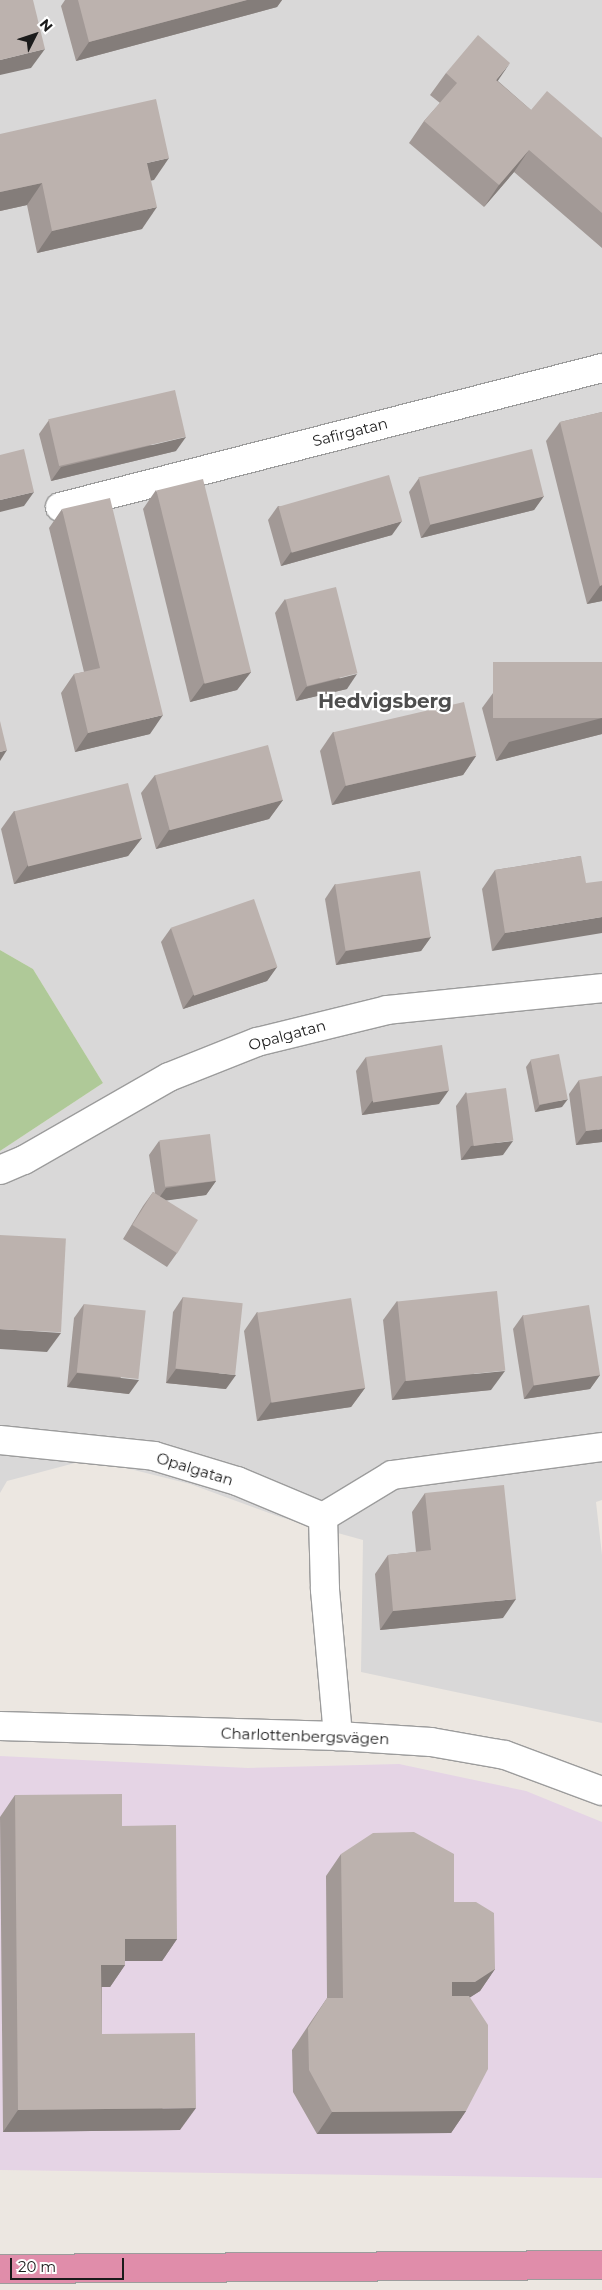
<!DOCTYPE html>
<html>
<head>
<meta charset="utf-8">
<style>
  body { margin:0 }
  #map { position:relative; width:602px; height:2290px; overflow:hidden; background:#ece7e1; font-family:Montserrat,sans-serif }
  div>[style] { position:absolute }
  .residential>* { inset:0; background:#d9d8d8 }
  .industrial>* { inset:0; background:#e5d4e5 }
  .forest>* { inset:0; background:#afc998 }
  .roads { filter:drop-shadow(1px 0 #9c9c9c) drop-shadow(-1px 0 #9c9c9c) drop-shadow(0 1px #9c9c9c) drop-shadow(0 -1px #9c9c9c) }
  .minor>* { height:28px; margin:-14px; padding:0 14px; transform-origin:14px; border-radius:14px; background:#fff }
  .highway>* { height:28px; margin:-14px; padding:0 14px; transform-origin:14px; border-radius:14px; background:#e08daa }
  .wall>* { inset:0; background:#a29996 }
  .shaded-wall>* { inset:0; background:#847d7a }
  .building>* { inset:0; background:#bcb2ae; transform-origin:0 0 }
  span { translate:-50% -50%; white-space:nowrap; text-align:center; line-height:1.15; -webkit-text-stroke:4.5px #fff; paint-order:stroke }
  .street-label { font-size:15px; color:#1b1b1b }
  .district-label { font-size:20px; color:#4e4e4e; font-weight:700 }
  .north { position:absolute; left:10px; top:10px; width:50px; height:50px; -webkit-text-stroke:4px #fff; paint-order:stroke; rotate:49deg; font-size:14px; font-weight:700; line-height:20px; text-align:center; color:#1b1b1b }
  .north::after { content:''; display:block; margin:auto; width:18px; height:22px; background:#1b1b1b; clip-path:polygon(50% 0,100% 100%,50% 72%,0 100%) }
  .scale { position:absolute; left:10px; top:2258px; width:114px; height:22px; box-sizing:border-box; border:2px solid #1b1b1b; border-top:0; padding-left:6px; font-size:15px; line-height:18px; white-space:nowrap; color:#1b1b1b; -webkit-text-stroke:4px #fff; paint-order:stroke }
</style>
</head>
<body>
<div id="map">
  <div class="residential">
    <div style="clip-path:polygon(0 0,602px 0,602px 1500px,596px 1502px,602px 1555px,602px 1723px,361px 1672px,363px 1540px,280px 1517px,190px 1484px,90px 1459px,7px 1481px,0 1493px,0 1151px,103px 1083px,33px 969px,0 950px)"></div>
  </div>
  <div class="industrial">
    <div style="clip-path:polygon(0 1756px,248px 1768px,399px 1764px,526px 1791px,602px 1822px,602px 2178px,0 2170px)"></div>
  </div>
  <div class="forest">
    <div style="clip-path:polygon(0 950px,33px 969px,103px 1083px,0 1151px)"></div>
  </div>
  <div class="roads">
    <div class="minor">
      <div style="left:60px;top:507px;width:560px;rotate:-14.38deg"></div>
      <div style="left:0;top:1170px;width:26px;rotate:-23deg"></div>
      <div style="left:24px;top:1160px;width:167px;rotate:-29.8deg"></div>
      <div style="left:169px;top:1077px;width:95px;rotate:-21.7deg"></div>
      <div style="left:257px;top:1042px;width:134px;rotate:-13.8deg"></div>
      <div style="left:387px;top:1010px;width:216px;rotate:-5.8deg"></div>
      <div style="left:0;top:1440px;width:155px;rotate:5.9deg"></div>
      <div style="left:154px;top:1456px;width:87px;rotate:16.8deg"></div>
      <div style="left:237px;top:1481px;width:93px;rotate:22.7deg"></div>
      <div style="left:323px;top:1517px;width:81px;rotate:-31.3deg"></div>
      <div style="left:392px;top:1475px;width:212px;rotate:-7.6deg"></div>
      <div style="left:323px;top:1517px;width:73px;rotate:88.4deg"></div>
      <div style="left:325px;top:1590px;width:147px;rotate:84.9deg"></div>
      <div style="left:0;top:1726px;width:338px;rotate:1.7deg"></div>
      <div style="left:338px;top:1736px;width:93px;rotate:3.7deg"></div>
      <div style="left:431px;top:1742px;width:75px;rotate:10deg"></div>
      <div style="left:505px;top:1755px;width:103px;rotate:20.4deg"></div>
    </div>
    <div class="highway">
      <div style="left:0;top:2269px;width:602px;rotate:-0.38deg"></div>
    </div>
  </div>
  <div class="wall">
    <div style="clip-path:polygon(65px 0,282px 0,277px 7px,76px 61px,61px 6px)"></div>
    <div style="clip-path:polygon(446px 73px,498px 81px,531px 110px,602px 138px,602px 248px,514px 172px,484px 207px,409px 143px,424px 121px,440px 103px,430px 95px)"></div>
    <div style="clip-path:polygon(0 134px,154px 180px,151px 180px,142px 229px,37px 253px,27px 205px,0 211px)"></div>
    <div style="clip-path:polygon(602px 412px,602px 601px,587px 604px,546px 441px,560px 422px)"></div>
    <div style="clip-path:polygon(49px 420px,176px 451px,51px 481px,39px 434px)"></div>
    <div style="clip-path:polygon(419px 478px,544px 496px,534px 510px,421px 538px,409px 492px)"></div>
    <div style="clip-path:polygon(156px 490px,251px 672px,237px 690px,190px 702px,143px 509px)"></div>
    <div style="clip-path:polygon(278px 506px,392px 535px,281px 566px,268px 520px)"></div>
    <div style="clip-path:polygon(62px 509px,150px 734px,75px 752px,61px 693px,74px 674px,84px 672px,49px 528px)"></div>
    <div style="clip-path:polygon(285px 599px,347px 689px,296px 701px,275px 613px)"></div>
    <div style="clip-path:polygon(602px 662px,602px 734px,496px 761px,482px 708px,496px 689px)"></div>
    <div style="clip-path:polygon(333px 732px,476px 756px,463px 775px,332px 805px,320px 751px)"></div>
    <div style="clip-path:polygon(155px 775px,283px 800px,269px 819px,156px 849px,141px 793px)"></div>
    <div style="clip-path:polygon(14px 811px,142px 838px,128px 856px,14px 884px,1px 829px)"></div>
    <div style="clip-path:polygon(581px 856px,492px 951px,482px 889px,495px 870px)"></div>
    <div style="clip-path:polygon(335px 884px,431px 937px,421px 951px,336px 965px,325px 899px)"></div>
    <div style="clip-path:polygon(171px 928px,277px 967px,267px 981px,183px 1009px,161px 942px)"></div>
    <div style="clip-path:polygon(366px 1057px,439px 1104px,362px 1115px,356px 1071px)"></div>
    <div style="clip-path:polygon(531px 1060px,562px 1107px,535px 1112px,526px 1067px)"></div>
    <div style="clip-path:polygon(579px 1080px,602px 1142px,576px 1145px,569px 1094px)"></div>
    <div style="clip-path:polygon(466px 1092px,503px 1155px,461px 1160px,456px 1106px)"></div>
    <div style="clip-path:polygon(159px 1141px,216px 1181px,206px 1195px,166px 1200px,177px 1253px,167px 1267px,123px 1239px,143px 1206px,153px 1192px,155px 1193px,149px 1155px)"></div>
    <div style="clip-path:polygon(183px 1297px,226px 1389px,166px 1383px,173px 1312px)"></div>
    <div style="clip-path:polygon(397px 1301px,491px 1390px,392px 1400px,383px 1320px)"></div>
    <div style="clip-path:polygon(84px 1304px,129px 1394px,67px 1387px,74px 1318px)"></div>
    <div style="clip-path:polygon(257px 1312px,365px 1388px,351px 1407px,257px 1421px,244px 1331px)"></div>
    <div style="clip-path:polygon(523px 1315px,600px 1375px,590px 1389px,524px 1399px,513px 1329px)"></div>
    <div style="clip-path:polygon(425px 1493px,503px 1618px,380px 1630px,375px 1574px,388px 1555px,416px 1552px,412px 1512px)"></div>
    <div style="clip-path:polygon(15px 1795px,122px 1826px,177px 1939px,162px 1961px,125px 1961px,125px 1965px,110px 1987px,102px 1987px,102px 2034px,180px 2130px,3px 2132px,0 1817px)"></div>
    <div style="clip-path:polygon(341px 1854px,454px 1902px,495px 1969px,480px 1991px,470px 1997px,466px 2111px,451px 2133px,317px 2134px,293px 2092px,292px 2050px,312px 2020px,327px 1998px,326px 1876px)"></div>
  </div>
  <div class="shaded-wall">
    <div style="clip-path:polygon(247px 0,282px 0,277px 7px,76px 61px,89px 42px)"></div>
    <div style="clip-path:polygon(45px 49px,31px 68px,0 75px,0 60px)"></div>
    <div style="clip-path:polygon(510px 63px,495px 85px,496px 80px)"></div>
    <div style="clip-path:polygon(529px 150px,514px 172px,484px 207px,499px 185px)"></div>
    <div style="clip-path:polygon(169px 158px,154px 180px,131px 185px,147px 163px)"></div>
    <div style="clip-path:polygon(42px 183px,27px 205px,0 211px,0 192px)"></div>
    <div style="clip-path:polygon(157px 207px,142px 229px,37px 253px,52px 231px)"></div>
    <div style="clip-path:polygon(186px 437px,176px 451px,51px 481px,61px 467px)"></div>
    <div style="clip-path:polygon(34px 492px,24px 506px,0 512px,0 500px)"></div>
    <div style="clip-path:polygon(544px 496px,534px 510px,421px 538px,431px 524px)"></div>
    <div style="clip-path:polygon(402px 521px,392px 535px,281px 566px,291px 552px)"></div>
    <div style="clip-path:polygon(602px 585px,602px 601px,587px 604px,600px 586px)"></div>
    <div style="clip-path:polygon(251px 672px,237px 690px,190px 702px,204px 683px)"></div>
    <div style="clip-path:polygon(357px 674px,347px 689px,296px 701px,306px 687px)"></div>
    <div style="clip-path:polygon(163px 715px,150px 734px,75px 752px,88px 733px)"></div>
    <div style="clip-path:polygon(602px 718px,602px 734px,496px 761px,509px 742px)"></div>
    <div style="clip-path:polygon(7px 750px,0 761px,0 752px)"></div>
    <div style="clip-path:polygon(476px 756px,463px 775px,332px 805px,345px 786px)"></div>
    <div style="clip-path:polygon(283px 800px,269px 819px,156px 849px,169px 830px)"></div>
    <div style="clip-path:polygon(142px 838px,128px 856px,14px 884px,28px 865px)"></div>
    <div style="clip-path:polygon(602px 917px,602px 933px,492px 951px,505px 933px)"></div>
    <div style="clip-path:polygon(431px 937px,421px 951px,336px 965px,346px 951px)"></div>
    <div style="clip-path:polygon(277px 967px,267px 981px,183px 1009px,193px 995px)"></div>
    <div style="clip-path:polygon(449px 1090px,439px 1104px,362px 1115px,372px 1101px)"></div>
    <div style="clip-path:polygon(568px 1099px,562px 1107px,535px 1112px,540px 1105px)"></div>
    <div style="clip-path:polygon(602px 1129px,602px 1142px,576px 1145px,586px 1131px)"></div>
    <div style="clip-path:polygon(513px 1141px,503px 1155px,461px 1160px,471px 1146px)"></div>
    <div style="clip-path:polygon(216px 1181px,206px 1195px,156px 1202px,166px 1188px)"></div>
    <div style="clip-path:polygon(0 1329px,61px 1333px,47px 1352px,0 1349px)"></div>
    <div style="clip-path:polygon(176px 1369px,236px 1375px,226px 1389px,166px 1383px)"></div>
    <div style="clip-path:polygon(505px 1371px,491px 1390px,392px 1400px,405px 1381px)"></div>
    <div style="clip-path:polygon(77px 1373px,139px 1380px,129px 1394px,67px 1387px)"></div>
    <div style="clip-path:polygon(600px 1375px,590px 1389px,524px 1399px,534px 1385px)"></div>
    <div style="clip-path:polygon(365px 1388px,351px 1407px,257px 1421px,271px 1402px)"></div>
    <div style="clip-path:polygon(516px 1599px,503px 1618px,380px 1630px,393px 1611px)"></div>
    <div style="clip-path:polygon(125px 1939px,177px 1939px,162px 1961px,110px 1961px)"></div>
    <div style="clip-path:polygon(101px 1965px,125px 1965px,110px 1987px,86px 1987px)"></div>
    <div style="clip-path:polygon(495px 1969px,480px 1991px,460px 2004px,437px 2004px,452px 1982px)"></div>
    <div style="clip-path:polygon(196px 2108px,180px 2130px,3px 2132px,18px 2110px)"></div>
    <div style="clip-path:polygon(466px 2111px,451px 2133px,317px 2134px,332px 2112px)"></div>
  </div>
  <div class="building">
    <div style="clip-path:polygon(0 0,33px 0,45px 49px,0 60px)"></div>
    <div style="clip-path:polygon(78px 0,247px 0,89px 42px)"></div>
    <div style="clip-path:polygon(478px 35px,510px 63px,496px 80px,531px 110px,547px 91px,602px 138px,602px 213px,529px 150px,499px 185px,424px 121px,457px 83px,446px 73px)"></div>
    <div style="clip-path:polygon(156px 99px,169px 158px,147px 163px,157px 207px,52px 231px,42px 183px,0 192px,0 134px)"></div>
    <div style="left:175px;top:390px;width:48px;height:130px;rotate:77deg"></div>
    <div style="clip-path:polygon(602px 412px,602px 585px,600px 586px,560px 422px)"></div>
    <div style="clip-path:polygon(24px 449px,34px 492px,0 500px,0 455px)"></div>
    <div style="left:532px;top:449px;width:49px;height:117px;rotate:76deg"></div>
    <div style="left:389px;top:475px;width:48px;height:115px;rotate:74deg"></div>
    <div style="left:203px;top:479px;width:199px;height:48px;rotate:76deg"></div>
    <div style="clip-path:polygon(110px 498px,163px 715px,88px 733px,74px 674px,100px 668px,62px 509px)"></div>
    <div style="left:336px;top:587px;width:89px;height:52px;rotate:76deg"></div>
    <div style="left:602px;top:662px;width:56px;height:109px;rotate:90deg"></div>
    <div style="left:464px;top:702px;width:55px;height:134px;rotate:77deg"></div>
    <div style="clip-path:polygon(0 721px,7px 750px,0 752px)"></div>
    <div style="left:268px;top:745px;width:57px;height:117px;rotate:75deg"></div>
    <div style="left:128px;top:783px;width:57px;height:117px;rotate:76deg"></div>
    <div style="clip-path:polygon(581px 856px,586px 883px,602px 881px,602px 917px,505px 933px,495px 870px)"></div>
    <div style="left:420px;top:871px;width:67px;height:86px;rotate:81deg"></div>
    <div style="left:254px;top:899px;width:72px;height:88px;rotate:71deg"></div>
    <div style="left:442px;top:1045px;width:46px;height:77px;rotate:81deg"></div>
    <div style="left:559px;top:1054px;width:46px;height:29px;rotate:79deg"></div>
    <div style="clip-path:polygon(602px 1076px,602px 1129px,586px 1131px,579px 1080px)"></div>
    <div style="left:506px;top:1088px;width:53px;height:40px;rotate:82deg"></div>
    <div style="left:210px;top:1134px;width:47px;height:51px;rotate:83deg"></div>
    <div style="left:153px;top:1192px;width:53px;height:39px;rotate:32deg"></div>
    <div style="left:0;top:1235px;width:66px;height:94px;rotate:3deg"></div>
    <div style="left:497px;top:1291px;width:80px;height:100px;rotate:84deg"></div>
    <div style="left:183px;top:1297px;width:60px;height:72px;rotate:6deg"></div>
    <div style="left:351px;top:1298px;width:91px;height:95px;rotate:81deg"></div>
    <div style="left:84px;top:1304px;width:62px;height:69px;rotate:6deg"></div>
    <div style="left:589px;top:1305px;width:71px;height:67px;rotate:81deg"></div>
    <div style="clip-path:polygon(504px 1485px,516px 1599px,393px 1611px,388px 1555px,431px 1550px,425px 1493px)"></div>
    <div style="clip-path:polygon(122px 1794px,122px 1826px,176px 1825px,177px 1939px,125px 1939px,125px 1965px,101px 1965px,102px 2034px,195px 2033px,196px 2108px,18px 2110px,15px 1795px)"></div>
    <div style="clip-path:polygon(414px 1832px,454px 1854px,454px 1902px,476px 1902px,494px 1913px,495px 1969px,475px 1982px,452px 1982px,452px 1996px,469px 1996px,488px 2025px,488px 2069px,466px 2111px,332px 2112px,309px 2070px,308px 2028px,327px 1998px,343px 1998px,341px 1854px,373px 1833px)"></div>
  </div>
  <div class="street-label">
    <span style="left:350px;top:432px;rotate:-14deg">Safirgatan</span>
    <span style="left:287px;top:1035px;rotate:-15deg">Opalgatan</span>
    <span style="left:195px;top:1469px;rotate:17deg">Opalgatan</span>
    <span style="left:305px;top:1736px;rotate:2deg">Charlottenbergsvägen</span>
  </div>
  <div class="district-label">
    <span style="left:385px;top:701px">Hedvigsberg</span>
  </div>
  <div class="north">N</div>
  <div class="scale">20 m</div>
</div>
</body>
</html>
